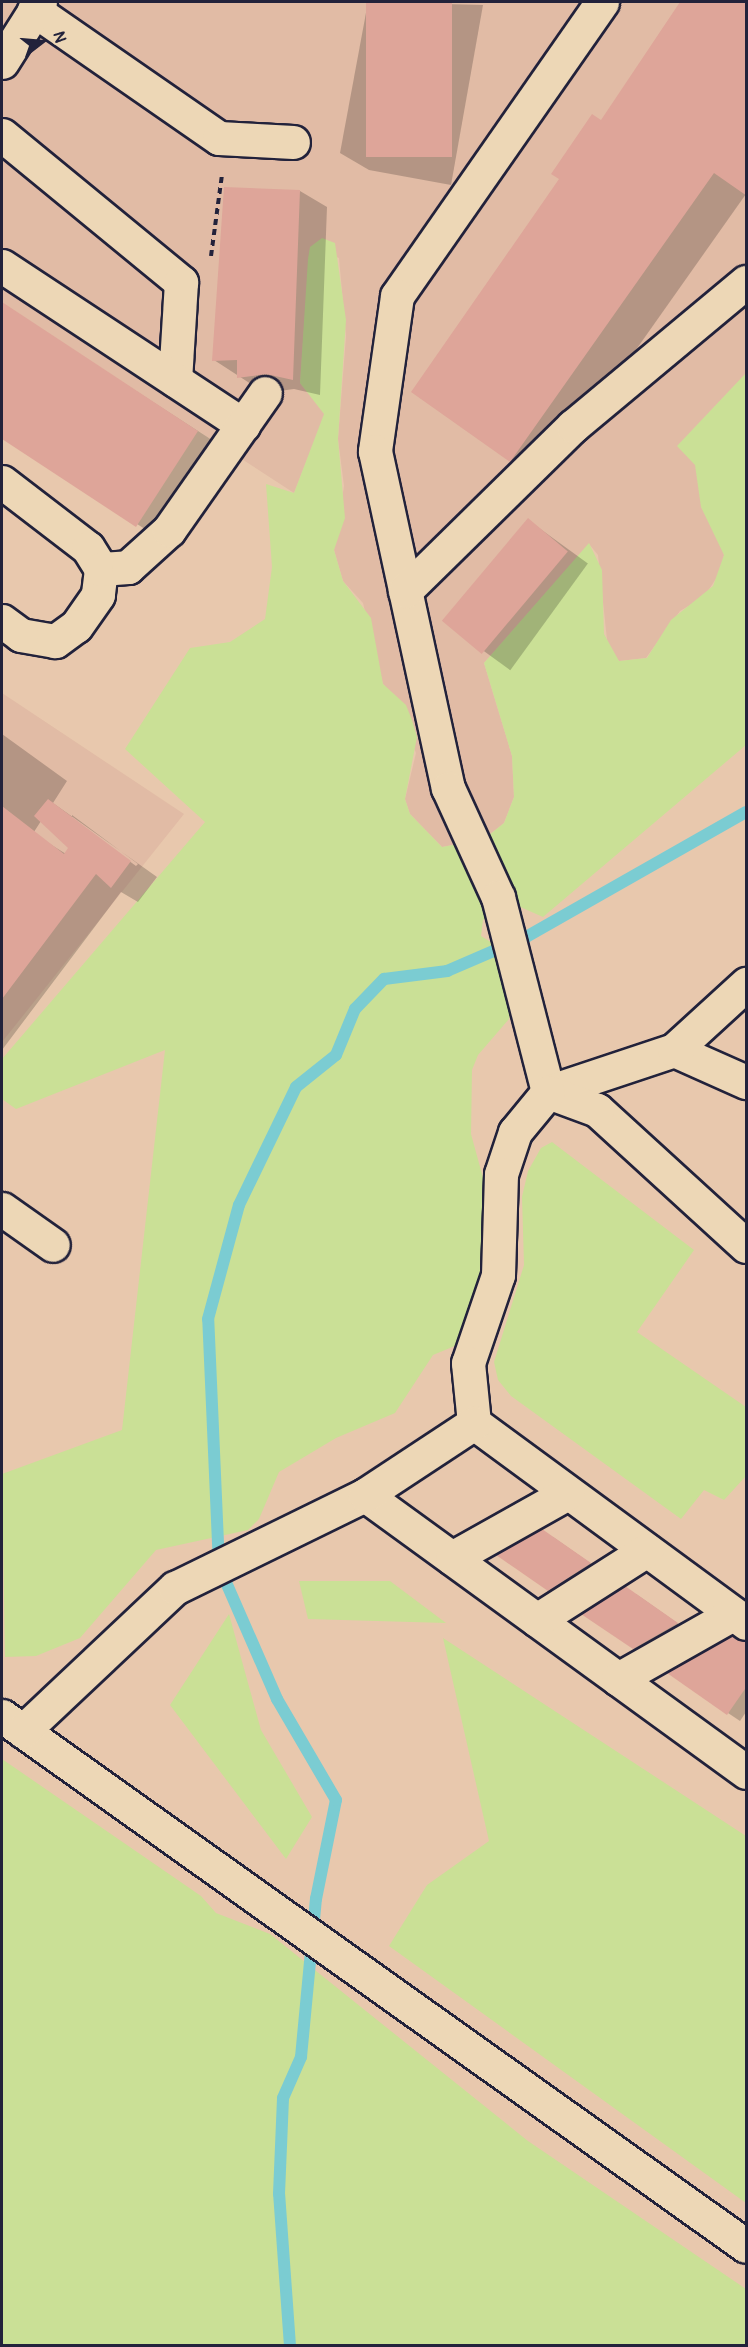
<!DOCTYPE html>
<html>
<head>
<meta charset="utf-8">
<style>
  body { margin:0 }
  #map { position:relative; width:748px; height:2347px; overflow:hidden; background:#e8c8ad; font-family:Pangolin,sans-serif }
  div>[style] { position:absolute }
  .built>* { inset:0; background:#e1bba5 }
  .green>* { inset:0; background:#cae096 }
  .shadow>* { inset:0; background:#0003; transform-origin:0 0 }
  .stream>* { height:12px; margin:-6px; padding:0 6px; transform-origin:6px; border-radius:6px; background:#7bccd2 }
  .building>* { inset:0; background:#dea599; transform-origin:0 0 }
  .path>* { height:4px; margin-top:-2px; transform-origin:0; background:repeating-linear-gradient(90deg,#22223b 0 6px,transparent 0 10.5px) }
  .roads { filter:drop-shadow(2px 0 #22223b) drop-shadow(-2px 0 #22223b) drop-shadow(0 2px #22223b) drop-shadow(0 -2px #22223b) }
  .minor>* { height:33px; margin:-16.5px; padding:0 16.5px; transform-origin:16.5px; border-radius:16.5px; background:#edd7b6 }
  span { translate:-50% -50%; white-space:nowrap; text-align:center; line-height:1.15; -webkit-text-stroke:4.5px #edd7b6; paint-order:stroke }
  .frame { position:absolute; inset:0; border:3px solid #22223b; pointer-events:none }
  .north { position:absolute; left:12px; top:12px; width:60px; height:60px; -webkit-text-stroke:4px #edd7b6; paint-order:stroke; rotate:74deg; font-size:16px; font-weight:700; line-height:24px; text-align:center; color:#22223b }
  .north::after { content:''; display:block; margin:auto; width:21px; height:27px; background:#22223b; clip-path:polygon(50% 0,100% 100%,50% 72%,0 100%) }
</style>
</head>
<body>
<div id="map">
  <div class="built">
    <div style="clip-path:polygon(2px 2px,746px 2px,746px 536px,701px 507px,717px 531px,724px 555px,721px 571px,704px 597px,680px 611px,646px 658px,619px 661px,608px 649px,598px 555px,589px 544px,484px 663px,512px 756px,514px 797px,504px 823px,484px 839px,442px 847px,410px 814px,405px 799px,416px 753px,393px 695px,383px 684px,363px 603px,343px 581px,334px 550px,344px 486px,338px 439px,346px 336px,339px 258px,310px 247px,300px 383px,325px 414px,294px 493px,6px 306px,2px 312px)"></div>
    <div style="clip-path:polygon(2px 693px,184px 814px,2px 1042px)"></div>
  </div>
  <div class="green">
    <div style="clip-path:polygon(322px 238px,335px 243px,346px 320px,338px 439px,345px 518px,334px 550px,343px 581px,371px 618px,383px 684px,406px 705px,412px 720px,417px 737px,405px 799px,410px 814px,442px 847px,484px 839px,504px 823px,514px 797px,512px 756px,484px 663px,589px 543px,602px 570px,604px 634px,619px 661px,647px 658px,671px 620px,713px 586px,724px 555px,701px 507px,695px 465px,677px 446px,746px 373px,746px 745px,543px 917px,509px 902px,483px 920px,481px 936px,494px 944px,513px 1001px,509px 1019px,478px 1055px,472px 1070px,471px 1134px,496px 1225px,462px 1343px,433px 1355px,395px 1413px,336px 1438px,279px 1472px,259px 1519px,248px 1530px,156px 1550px,80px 1638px,36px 1656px,5px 1657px,2px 1474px,122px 1430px,165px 1050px,16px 1109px,2px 1099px,2px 1059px,205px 822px,125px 749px,190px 648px,230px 642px,265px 619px,272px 567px,266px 484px,294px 493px,324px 414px,300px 383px,308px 259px,310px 247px)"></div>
    <div style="clip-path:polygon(552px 1142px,694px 1250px,637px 1332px,746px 1407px,746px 1476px,724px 1500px,704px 1490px,681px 1519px,511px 1396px,498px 1380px,494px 1362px,524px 1265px,522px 1197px,528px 1171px,541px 1148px)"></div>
    <div style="clip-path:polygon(299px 1581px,390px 1581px,446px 1623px,308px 1619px)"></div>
    <div style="clip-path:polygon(229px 1614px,261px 1730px,312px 1817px,286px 1859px,170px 1705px)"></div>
    <div style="clip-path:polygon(443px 1638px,746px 1836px,746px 2203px,389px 1946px,427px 1885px,489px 1841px)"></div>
    <div style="clip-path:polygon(2px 1759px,201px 1896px,216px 1913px,270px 1934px,528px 2141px,746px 2289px,746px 2345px,2px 2345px)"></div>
  </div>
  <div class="shadow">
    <div style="clip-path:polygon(368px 2px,483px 5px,451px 185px,369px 170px,340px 153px)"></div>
    <div style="clip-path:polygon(682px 2px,746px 2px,746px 194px,544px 480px,511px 460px,602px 122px)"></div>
    <div style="clip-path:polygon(300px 191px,327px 207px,320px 395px,294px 389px,265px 393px,214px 360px)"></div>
    <div style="clip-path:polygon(6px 307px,226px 449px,165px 542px,2px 437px,2px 315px)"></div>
    <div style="left:528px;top:520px;width:74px;height:132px;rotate:36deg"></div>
    <div style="clip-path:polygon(evenodd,2px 734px,67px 781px,53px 803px,157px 877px,138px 902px,121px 892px,2px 1050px,2px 908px,50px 844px,66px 854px,70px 848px,41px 821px,23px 849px,2px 836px,2px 734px,72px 815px,138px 864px,136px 866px,72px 819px,72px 815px)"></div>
    <div style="clip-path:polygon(553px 1537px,600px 1570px,560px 1596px,549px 1589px)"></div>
    <div style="clip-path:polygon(636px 1594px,687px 1630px,644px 1654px,633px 1648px)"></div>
    <div style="clip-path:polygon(746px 1642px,746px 1712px,740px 1721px,728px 1713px)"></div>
  </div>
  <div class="stream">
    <div style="left:290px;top:2346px;width:152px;rotate:-94.1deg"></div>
    <div style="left:279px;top:2194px;width:96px;rotate:-87.6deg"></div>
    <div style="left:283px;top:2098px;width:45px;rotate:-66.3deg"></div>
    <div style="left:301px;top:2057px;width:159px;rotate:-84.6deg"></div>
    <div style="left:316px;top:1899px;width:101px;rotate:-78.6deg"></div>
    <div style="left:336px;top:1800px;width:117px;rotate:-120.3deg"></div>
    <div style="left:277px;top:1699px;width:145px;rotate:-113.6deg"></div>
    <div style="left:219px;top:1566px;width:247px;rotate:-92.5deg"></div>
    <div style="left:208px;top:1319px;width:118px;rotate:-74.8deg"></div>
    <div style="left:239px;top:1205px;width:131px;rotate:-64.2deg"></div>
    <div style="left:296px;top:1087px;width:51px;rotate:-38.7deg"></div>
    <div style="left:336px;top:1055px;width:50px;rotate:-67.6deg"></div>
    <div style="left:355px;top:1009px;width:42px;rotate:-46deg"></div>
    <div style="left:384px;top:979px;width:64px;rotate:-7.2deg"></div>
    <div style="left:447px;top:971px;width:86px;rotate:-23.3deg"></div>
    <div style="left:526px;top:937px;width:253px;rotate:-29.6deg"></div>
  </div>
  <div class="building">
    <div style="left:366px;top:2px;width:86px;height:155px"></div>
    <div style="clip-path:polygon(680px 2px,747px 2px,747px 196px,714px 173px,510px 462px,411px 392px,559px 179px,551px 174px,592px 114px,601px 120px)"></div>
    <div style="clip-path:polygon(224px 187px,300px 190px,293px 380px,266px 374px,237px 378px,237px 360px,212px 361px)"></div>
    <div style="clip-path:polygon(2px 302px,198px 431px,136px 527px,2px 439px)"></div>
    <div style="left:528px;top:518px;width:52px;height:134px;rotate:40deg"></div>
    <div style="clip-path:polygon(48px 799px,131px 861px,111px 888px,96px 874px,2px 999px,2px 806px,64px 854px,68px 848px,34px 816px)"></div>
    <div style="clip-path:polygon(542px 1529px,591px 1563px,548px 1591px,496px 1555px)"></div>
    <div style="clip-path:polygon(625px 1586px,678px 1623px,633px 1649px,581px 1614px)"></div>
    <div style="clip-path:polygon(732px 1636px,747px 1641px,747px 1686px,727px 1715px,667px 1673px)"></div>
  </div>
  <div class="path">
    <div style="left:211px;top:256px;width:82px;rotate:-82.3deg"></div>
  </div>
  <div class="roads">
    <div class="minor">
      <div style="left:602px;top:2px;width:358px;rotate:124.9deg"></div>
      <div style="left:397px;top:296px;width:157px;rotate:98.1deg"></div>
      <div style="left:375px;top:451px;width:345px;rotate:77.8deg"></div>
      <div style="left:448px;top:788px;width:120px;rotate:65.4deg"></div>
      <div style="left:498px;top:897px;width:201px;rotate:75.6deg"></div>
      <div style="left:548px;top:1092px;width:133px;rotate:-18.4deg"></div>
      <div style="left:674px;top:1050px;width:79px;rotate:24deg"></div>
      <div style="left:34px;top:10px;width:225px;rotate:34.7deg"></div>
      <div style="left:219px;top:138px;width:74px;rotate:3.1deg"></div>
      <div style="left:2px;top:62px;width:71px;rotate:-57.7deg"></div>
      <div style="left:2px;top:135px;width:232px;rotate:39.4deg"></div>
      <div style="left:181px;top:282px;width:98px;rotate:93.5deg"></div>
      <div style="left:2px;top:266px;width:289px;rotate:33.4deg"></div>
      <div style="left:2px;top:482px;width:108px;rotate:37.5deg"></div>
      <div style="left:88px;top:548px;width:25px;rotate:58deg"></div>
      <div style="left:101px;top:569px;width:26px;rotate:97deg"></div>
      <div style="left:98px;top:595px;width:38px;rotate:125deg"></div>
      <div style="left:76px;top:626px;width:26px;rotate:144deg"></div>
      <div style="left:55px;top:641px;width:35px;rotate:-170deg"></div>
      <div style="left:21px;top:635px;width:24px;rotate:-144deg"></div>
      <div style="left:101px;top:569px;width:27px;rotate:-4deg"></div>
      <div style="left:128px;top:567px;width:55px;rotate:-42.1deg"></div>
      <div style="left:169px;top:530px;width:167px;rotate:-55deg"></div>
      <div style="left:405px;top:591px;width:235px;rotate:-44.5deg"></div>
      <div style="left:573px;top:426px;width:225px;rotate:-39.8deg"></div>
      <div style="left:674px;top:1050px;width:98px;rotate:-42.5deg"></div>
      <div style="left:2px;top:1209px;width:62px;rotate:35.2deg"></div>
      <div style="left:746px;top:1246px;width:202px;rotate:-137.6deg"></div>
      <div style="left:597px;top:1110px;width:52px;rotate:-159.8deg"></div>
      <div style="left:548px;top:1092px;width:52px;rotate:129.5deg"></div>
      <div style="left:515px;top:1132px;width:44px;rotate:108.4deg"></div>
      <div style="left:501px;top:1174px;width:101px;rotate:91.7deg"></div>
      <div style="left:498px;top:1275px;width:93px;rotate:108.8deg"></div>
      <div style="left:468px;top:1363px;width:60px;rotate:84.3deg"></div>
      <div style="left:474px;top:1423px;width:338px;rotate:36.3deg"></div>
      <div style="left:365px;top:1495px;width:471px;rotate:36deg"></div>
      <div style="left:452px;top:1558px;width:133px;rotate:-29.3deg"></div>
      <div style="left:537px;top:1620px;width:130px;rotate:-32.5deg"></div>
      <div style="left:618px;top:1679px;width:132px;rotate:-29.5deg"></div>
      <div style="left:2px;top:1716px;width:913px;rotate:35.46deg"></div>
      <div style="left:23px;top:1731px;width:209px;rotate:-43.3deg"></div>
      <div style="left:175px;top:1588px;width:212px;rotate:-26.1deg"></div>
      <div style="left:365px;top:1495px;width:131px;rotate:-33.4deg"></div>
    </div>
  </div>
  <div class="frame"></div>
  <div class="north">N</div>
</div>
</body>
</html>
